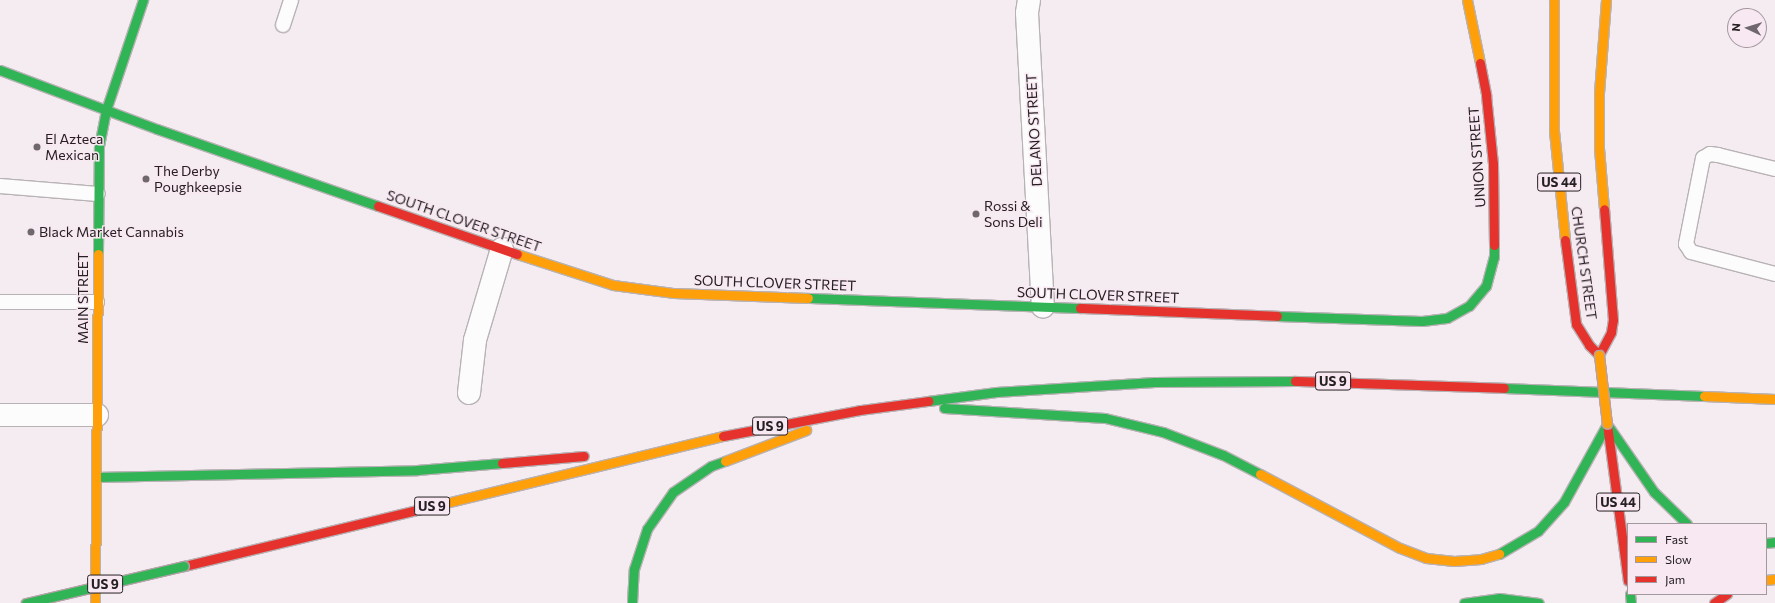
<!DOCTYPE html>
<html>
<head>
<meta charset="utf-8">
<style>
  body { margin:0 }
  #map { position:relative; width:1775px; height:603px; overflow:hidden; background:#f4ecf0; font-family:Commissioner,sans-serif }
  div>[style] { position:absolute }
  .roads { filter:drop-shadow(1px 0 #b8b2b5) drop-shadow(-1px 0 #b8b2b5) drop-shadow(0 1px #b8b2b5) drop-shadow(0 -1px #b8b2b5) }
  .lane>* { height:14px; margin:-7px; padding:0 7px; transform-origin:7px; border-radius:7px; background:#fdfcfd }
  .street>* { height:22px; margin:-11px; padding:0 11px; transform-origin:11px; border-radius:11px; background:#fdfcfd }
  .fast>* { height:9px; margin:-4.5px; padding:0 4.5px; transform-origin:4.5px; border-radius:4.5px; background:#30b455 }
  .slow>* { height:9px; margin:-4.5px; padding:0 4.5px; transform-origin:4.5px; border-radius:4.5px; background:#ff9f0a }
  .jam>* { height:9px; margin:-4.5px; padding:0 4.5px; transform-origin:4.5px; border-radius:4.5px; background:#e5322d }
  .bridges { filter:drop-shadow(1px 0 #b5a2a8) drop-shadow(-1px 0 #b5a2a8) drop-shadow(0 1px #b5a2a8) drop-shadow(0 -1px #b5a2a8) }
  .fast-bridge>* { height:9px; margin:-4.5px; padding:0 4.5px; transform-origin:4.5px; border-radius:4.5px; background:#30b455 }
  .slow-bridge>* { height:9px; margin:-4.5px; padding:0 4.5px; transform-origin:4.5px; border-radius:4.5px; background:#ff9f0a }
  .dots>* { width:11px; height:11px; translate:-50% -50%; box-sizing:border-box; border:2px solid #f8e8f1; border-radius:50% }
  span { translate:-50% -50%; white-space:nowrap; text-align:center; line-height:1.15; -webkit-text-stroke:3px #f8e8f1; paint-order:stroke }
  .shield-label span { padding:1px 3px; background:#f8e8f1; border:1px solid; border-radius:3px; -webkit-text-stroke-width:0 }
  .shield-label { font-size:13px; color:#262023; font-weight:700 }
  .street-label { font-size:14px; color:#262023 }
  .poi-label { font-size:14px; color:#262023 }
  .left { translate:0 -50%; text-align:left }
  .legend { position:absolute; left:1627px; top:523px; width:140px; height:72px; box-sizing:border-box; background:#f8e8f1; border:1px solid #a4989f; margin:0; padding:5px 7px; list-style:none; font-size:12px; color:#262023 }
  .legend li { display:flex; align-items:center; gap:8px; height:20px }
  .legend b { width:20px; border:1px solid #a4989f }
  .north { position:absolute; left:1727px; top:8px; width:40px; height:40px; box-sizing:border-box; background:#f8e8f1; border:1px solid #a4989f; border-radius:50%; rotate:274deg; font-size:11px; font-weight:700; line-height:16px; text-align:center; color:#262023 }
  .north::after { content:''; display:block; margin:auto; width:14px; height:18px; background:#6e676b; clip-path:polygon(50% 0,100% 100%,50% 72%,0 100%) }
</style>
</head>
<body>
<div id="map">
  <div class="roads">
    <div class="lane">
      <div style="left:283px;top:25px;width:26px;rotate:-72deg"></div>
      <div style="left:1775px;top:169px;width:59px;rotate:-166.2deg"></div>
      <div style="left:1718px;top:155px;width:8px;rotate:-173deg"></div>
      <div style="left:1710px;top:154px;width:8px;rotate:150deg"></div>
      <div style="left:1703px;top:158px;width:88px;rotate:101.2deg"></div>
      <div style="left:1686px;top:244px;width:9px;rotate:58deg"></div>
      <div style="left:1691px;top:252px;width:87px;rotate:14.7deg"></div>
      <div style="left:0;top:186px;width:98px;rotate:4.7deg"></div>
      <div style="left:0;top:302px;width:97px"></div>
    </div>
    <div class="street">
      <div style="left:1029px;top:0;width:13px;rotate:99deg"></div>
      <div style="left:1027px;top:13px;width:294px;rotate:86.9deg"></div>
      <div style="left:469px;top:393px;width:53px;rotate:-83.5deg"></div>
      <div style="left:475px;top:340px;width:95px;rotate:-73.5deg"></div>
      <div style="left:0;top:415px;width:97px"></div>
    </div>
    <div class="fast">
      <div style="left:0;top:70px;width:168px;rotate:20.6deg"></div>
      <div style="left:157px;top:129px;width:234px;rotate:19.2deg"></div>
      <div style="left:98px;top:254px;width:108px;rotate:-89.5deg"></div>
      <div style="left:99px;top:146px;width:37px;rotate:-79deg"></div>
      <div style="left:106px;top:110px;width:116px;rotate:-71.4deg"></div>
      <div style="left:808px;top:298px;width:272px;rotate:2.1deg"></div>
      <div style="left:1277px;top:316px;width:145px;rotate:2deg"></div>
      <div style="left:1422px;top:321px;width:25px;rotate:-7deg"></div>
      <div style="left:1447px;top:318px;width:25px;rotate:-29deg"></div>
      <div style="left:1469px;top:306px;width:26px;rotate:-50deg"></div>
      <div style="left:1486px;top:286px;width:30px;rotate:-75deg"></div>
      <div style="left:1494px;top:257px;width:12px;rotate:-90deg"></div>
      <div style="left:1504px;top:388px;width:200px;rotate:2.3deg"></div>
      <div style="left:928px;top:401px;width:69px;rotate:-7.5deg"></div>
      <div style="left:996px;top:392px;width:159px;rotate:-3.6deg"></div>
      <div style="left:1155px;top:382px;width:140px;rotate:-0.4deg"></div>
      <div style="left:944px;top:408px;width:161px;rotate:3.6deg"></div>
      <div style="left:1105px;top:418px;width:60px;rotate:13.6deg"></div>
      <div style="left:1163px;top:432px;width:64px;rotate:21deg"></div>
      <div style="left:1223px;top:455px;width:42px;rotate:27.2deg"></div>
      <div style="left:1609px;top:427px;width:79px;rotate:55.3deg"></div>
      <div style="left:1654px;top:492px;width:46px;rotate:44.1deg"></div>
      <div style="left:96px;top:477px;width:321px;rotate:-1.2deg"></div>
      <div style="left:417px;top:470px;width:85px;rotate:-4.7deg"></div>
      <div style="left:1766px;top:543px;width:9px;rotate:-6deg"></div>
      <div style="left:1499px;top:554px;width:45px;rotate:-30.5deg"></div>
      <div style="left:1538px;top:531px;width:39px;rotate:-48deg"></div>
      <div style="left:1564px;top:502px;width:89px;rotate:-61.1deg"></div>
      <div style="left:1630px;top:594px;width:9px;rotate:84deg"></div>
      <div style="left:632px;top:603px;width:34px;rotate:-87deg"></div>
      <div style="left:634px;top:569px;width:42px;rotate:-72deg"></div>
      <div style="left:647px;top:529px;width:45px;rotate:-54.9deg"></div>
      <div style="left:673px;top:492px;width:46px;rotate:-34.4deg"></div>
      <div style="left:711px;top:466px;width:15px;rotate:-20deg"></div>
      <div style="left:1464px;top:603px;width:35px;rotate:-8deg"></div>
      <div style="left:1499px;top:598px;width:40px;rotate:7.1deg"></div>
    </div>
    <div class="slow">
      <div style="left:1467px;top:0;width:64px;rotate:78.3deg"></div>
      <div style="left:1554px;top:0;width:131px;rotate:90deg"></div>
      <div style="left:1554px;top:131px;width:110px;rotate:84.2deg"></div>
      <div style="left:1604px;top:209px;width:61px;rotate:-94.7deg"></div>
      <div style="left:1599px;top:148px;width:55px;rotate:-90deg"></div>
      <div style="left:1599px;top:93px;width:93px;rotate:-85.7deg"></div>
      <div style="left:517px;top:254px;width:101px;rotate:17.9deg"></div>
      <div style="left:613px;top:285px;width:62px;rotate:7.5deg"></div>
      <div style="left:674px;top:293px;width:134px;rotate:2.1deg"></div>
      <div style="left:1704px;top:396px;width:71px;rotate:2.4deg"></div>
      <div style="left:725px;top:461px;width:87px;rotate:-20.9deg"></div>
      <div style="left:1260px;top:474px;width:158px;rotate:27.9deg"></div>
      <div style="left:1400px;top:548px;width:28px;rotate:21deg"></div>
      <div style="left:1426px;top:558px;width:28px;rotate:6deg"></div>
      <div style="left:1454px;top:561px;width:27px;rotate:-4deg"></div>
      <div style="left:1481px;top:559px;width:19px;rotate:-16deg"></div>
      <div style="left:421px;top:509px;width:311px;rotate:-13.6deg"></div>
      <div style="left:1766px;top:580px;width:9px;rotate:-6deg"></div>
      <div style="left:95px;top:603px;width:349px;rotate:-89.5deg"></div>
    </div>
    <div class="jam">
      <div style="left:1480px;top:63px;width:33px;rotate:79deg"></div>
      <div style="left:1486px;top:95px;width:69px;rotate:84.2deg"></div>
      <div style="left:1493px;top:164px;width:81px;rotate:89.3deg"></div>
      <div style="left:378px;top:206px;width:147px;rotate:19.1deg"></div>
      <div style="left:1565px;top:240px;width:85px;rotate:82.5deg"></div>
      <div style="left:1576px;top:324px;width:25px;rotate:58deg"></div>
      <div style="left:1589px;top:345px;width:14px;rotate:45deg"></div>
      <div style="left:1599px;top:355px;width:26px;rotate:-62deg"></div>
      <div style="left:1611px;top:332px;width:12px;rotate:-81deg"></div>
      <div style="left:1613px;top:320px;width:111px;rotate:-94.6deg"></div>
      <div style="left:1080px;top:308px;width:197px;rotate:2.3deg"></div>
      <div style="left:1295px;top:381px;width:209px;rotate:1.9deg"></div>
      <div style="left:1607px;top:424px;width:158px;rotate:82.4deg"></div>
      <div style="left:723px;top:436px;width:139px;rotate:-10.7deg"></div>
      <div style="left:860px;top:410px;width:69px;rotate:-7.5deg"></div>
      <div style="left:502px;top:463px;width:82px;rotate:-4.9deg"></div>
      <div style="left:184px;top:566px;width:244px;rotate:-13.5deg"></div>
      <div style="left:1714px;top:603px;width:16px;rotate:-35deg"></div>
    </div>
  </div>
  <div class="bridges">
    <div class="fast-bridge">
      <div style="left:26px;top:603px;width:162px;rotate:-13.2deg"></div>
    </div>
    <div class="slow-bridge">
      <div style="left:1599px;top:355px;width:69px;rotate:83.4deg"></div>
    </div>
  </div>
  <div class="dots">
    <div style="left:37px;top:147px;background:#6e676b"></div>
    <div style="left:146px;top:179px;background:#6e676b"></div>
    <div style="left:976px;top:214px;background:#6e676b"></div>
    <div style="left:31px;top:232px;background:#6e676b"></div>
  </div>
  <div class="shield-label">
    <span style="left:1559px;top:182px">US 44</span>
    <span style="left:1333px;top:381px">US 9</span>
    <span style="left:770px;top:426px">US 9</span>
    <span style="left:1618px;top:502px">US 44</span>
    <span style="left:432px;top:506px">US 9</span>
    <span style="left:105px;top:584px">US 9</span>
  </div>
  <div class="street-label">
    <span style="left:1034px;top:130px;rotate:-93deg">DELANO STREET</span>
    <span style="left:1477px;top:157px;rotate:-94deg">UNION STREET</span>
    <span style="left:464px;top:221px;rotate:19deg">SOUTH CLOVER STREET</span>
    <span style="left:1584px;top:263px;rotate:82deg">CHURCH STREET</span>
    <span style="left:775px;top:283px;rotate:2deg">SOUTH CLOVER STREET</span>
    <span style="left:1098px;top:295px;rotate:2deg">SOUTH CLOVER STREET</span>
    <span style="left:83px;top:298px;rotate:-90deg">MAIN STREET</span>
  </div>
  <div class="poi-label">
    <span class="left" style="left:45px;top:147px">El Azteca<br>Mexican</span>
    <span class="left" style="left:154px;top:179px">The Derby<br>Poughkeepsie</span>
    <span class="left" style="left:984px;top:214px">Rossi &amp;<br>Sons Deli</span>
    <span class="left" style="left:39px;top:232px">Black Market Cannabis</span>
  </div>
  <ul class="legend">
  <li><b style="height:5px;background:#30b455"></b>Fast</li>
  <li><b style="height:5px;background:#ff9f0a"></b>Slow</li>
  <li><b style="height:5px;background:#e5322d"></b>Jam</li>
  </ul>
  <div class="north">N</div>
</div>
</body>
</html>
